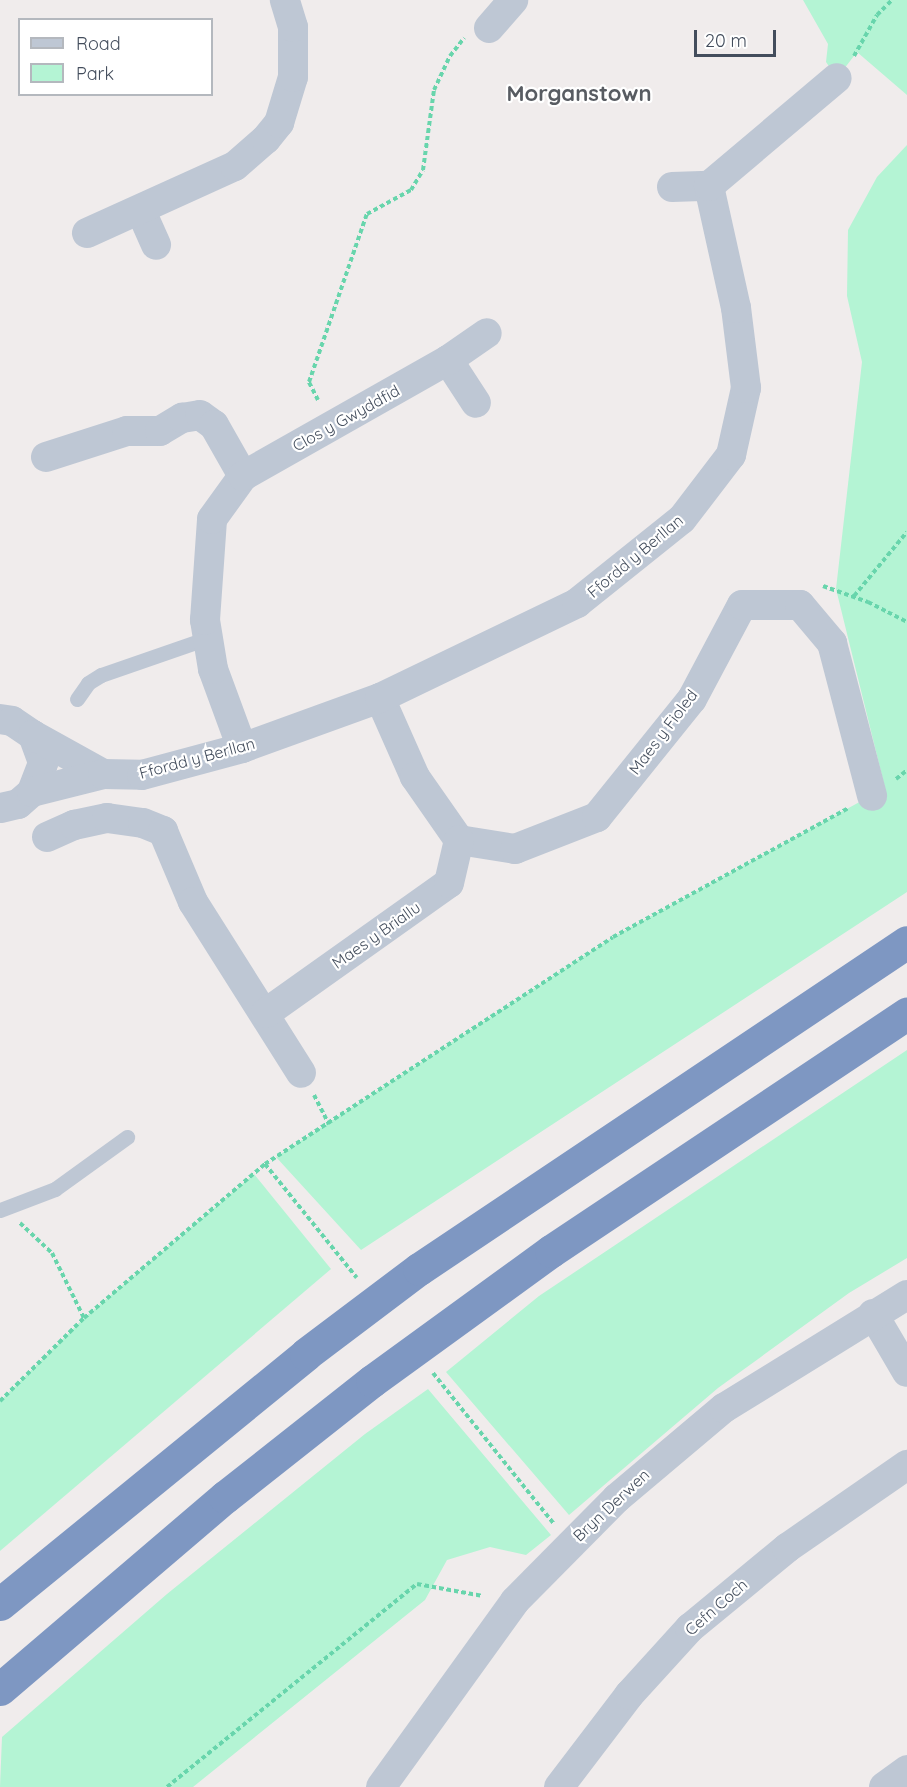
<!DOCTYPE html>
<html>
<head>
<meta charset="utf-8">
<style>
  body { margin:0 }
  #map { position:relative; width:907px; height:1787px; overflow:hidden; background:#f0ecec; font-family:Quicksand,sans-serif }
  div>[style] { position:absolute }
  .green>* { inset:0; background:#b4f4d4 }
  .path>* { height:4px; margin-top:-2px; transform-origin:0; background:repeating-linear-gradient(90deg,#68d5ac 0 4.5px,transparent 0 7.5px) }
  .lane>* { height:15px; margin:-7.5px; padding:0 7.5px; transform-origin:7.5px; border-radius:7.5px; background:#bec7d4 }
  .street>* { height:30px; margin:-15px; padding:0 15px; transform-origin:15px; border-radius:15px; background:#bec7d4 }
  .highway>* { height:33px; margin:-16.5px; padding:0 16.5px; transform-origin:16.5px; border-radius:16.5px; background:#7e97c2 }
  span { translate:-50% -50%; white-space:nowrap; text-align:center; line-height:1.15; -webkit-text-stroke:4.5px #fff; paint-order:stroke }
  .street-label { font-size:16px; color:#434d5c }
  .district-label { font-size:22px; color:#585c62; font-weight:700 }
  .legend { position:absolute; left:18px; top:18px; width:195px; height:78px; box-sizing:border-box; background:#fff; border:2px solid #b4b8be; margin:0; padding:8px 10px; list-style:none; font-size:18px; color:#434d5c }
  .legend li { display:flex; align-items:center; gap:12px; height:30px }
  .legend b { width:30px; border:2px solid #b4b8be }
  .scale { position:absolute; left:694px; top:30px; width:82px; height:27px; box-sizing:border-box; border:3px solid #434d5c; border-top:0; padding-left:8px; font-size:18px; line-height:21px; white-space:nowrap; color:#434d5c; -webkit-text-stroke:4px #fff; paint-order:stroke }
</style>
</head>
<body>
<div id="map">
  <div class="green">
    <div style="clip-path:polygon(803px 0,907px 0,907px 95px,857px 52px,837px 78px,826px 62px,828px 44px)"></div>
    <div style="clip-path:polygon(907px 145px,907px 892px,361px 1250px,276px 1157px,613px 937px,885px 788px,836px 589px,862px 362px,847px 296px,848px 230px,877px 177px)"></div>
    <div style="clip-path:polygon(907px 1050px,907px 1258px,849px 1293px,718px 1388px,569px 1515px,446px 1372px,539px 1296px)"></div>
    <div style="clip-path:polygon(254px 1174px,331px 1269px,0 1551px,0 1401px,84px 1318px)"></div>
    <div style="clip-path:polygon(428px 1389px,551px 1535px,526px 1555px,490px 1547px,447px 1560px,425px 1600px,193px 1787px,0 1787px,2px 1737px,167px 1594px,365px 1434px)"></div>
  </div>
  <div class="path">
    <div style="left:854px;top:56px;width:47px;rotate:-60.7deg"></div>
    <div style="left:877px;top:15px;width:21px;rotate:-45deg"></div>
    <div style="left:318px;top:400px;width:20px;rotate:-117deg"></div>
    <div style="left:309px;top:382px;width:178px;rotate:-71deg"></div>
    <div style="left:367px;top:214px;width:50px;rotate:-28.6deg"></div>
    <div style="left:411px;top:190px;width:23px;rotate:-59deg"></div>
    <div style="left:423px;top:170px;width:81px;rotate:-82.2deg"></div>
    <div style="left:434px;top:90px;width:38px;rotate:-65deg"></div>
    <div style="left:450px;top:56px;width:23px;rotate:-52deg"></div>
    <div style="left:823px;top:586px;width:48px;rotate:19.6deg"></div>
    <div style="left:868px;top:602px;width:44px;rotate:27.1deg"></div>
    <div style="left:854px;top:596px;width:83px;rotate:-50.4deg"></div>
    <div style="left:896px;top:779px;width:14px;rotate:-39deg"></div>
    <div style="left:314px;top:1095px;width:33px;rotate:63deg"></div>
    <div style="left:265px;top:1164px;width:146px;rotate:51.1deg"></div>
    <div style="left:20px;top:1223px;width:44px;rotate:43.2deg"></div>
    <div style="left:52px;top:1253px;width:72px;rotate:63.8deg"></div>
    <div style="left:433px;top:1373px;width:193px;rotate:51.3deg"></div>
    <div style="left:0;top:1401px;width:118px;rotate:-44.7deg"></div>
    <div style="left:84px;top:1318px;width:238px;rotate:-40.4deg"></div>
    <div style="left:265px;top:1164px;width:415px;rotate:-33.1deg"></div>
    <div style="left:613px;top:937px;width:269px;rotate:-28.7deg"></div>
    <div style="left:167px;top:1787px;width:322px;rotate:-39.1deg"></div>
    <div style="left:417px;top:1584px;width:67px;rotate:10.3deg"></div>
  </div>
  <div class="lane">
    <div style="left:77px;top:699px;width:19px;rotate:-55deg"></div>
    <div style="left:88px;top:683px;width:15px;rotate:-32deg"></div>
    <div style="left:101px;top:675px;width:113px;rotate:-19.1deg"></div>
    <div style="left:0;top:1210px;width:59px;rotate:-20.9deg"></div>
    <div style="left:55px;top:1189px;width:89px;rotate:-35.8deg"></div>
  </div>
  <div class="street">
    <div style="left:489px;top:28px;width:37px;rotate:-49deg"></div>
    <div style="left:672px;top:187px;width:37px;rotate:-2deg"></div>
    <div style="left:141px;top:211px;width:37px;rotate:66deg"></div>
    <div style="left:87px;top:233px;width:162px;rotate:-24.4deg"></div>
    <div style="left:235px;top:166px;width:41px;rotate:-41.1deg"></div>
    <div style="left:266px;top:139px;width:21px;rotate:-51deg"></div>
    <div style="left:279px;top:123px;width:48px;rotate:-73.1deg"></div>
    <div style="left:293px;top:77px;width:50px;rotate:-90deg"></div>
    <div style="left:293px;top:27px;width:28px;rotate:-107deg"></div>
    <div style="left:448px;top:360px;width:51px;rotate:56.9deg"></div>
    <div style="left:46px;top:457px;width:85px;rotate:-17.8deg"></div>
    <div style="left:127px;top:431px;width:33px"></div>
    <div style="left:160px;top:431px;width:26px;rotate:-31deg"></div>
    <div style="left:182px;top:418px;width:18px;rotate:-9deg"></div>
    <div style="left:200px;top:415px;width:17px;rotate:36deg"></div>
    <div style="left:214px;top:425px;width:59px;rotate:60.4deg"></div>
    <div style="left:380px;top:698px;width:86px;rotate:66.1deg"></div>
    <div style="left:415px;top:777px;width:77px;rotate:55.1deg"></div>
    <div style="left:459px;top:840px;width:57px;rotate:9.1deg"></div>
    <div style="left:515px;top:849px;width:88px;rotate:-21.3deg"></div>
    <div style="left:597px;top:817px;width:151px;rotate:-51.2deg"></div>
    <div style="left:692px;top:699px;width:106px;rotate:-62deg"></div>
    <div style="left:742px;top:605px;width:58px"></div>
    <div style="left:800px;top:605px;width:50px;rotate:49.9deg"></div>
    <div style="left:832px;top:643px;width:158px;rotate:75.3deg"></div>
    <div style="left:0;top:719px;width:12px;rotate:9deg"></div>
    <div style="left:12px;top:721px;width:25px;rotate:34deg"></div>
    <div style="left:33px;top:735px;width:30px;rotate:70deg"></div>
    <div style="left:43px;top:763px;width:31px;rotate:111deg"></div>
    <div style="left:32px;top:792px;width:18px;rotate:139deg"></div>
    <div style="left:18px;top:804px;width:18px;rotate:167deg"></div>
    <div style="left:33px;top:735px;width:80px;rotate:29.1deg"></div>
    <div style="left:242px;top:748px;width:84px;rotate:-110.2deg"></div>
    <div style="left:213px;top:669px;width:50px;rotate:-99.3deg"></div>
    <div style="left:205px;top:620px;width:101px;rotate:-86deg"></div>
    <div style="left:212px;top:519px;width:53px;rotate:-54.2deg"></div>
    <div style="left:243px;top:476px;width:236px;rotate:-29.5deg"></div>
    <div style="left:448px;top:360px;width:47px;rotate:-34.7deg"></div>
    <div style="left:32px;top:792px;width:73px;rotate:-14.2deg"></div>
    <div style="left:103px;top:774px;width:39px;rotate:1deg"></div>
    <div style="left:142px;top:775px;width:104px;rotate:-15.1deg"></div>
    <div style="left:242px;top:748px;width:147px;rotate:-19.9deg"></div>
    <div style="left:380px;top:698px;width:219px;rotate:-25.7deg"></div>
    <div style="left:577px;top:603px;width:134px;rotate:-38.7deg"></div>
    <div style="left:682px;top:519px;width:81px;rotate:-52.6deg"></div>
    <div style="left:731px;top:455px;width:69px;rotate:-77.4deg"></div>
    <div style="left:746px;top:388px;width:81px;rotate:-97.1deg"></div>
    <div style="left:736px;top:308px;width:125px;rotate:-102.5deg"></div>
    <div style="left:709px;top:186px;width:167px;rotate:-40.2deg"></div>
    <div style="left:47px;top:837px;width:30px;rotate:-24deg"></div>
    <div style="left:74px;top:825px;width:34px;rotate:-12deg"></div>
    <div style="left:107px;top:818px;width:36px;rotate:8deg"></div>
    <div style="left:143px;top:823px;width:22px;rotate:22deg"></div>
    <div style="left:163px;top:831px;width:77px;rotate:67.1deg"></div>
    <div style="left:193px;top:902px;width:202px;rotate:57.7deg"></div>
    <div style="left:266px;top:1013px;width:224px;rotate:-35.4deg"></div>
    <div style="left:449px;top:883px;width:44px;rotate:-76.9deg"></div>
    <div style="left:873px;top:1314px;width:67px;rotate:59.6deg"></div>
    <div style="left:381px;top:1787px;width:229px;rotate:-54.2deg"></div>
    <div style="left:515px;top:1601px;width:145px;rotate:-45.3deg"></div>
    <div style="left:617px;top:1498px;width:140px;rotate:-40.1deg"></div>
    <div style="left:724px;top:1408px;width:215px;rotate:-31.7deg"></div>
    <div style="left:559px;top:1787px;width:116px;rotate:-52.7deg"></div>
    <div style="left:629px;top:1695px;width:91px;rotate:-47.7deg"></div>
    <div style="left:690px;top:1628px;width:126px;rotate:-39.5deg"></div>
    <div style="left:787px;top:1548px;width:146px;rotate:-34.7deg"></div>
    <div style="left:884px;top:1787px;width:29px;rotate:-36deg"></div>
  </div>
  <div class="highway">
    <div style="left:0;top:1604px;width:395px;rotate:-39.2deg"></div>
    <div style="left:306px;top:1354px;width:141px;rotate:-37deg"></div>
    <div style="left:419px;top:1269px;width:587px;rotate:-33.83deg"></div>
    <div style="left:0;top:1689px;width:296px;rotate:-40.5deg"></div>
    <div style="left:225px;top:1497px;width:187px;rotate:-38.3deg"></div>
    <div style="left:372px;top:1381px;width:221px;rotate:-36deg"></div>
    <div style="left:551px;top:1251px;width:428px;rotate:-33.7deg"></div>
  </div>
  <div class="street-label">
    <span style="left:346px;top:418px;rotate:-29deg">Clos y Gwyddfid</span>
    <span style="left:635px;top:556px;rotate:-40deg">Ffordd y Berllan</span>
    <span style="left:663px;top:732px;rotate:-53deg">Maes y Fioled</span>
    <span style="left:197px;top:758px;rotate:-15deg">Ffordd y Berllan</span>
    <span style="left:376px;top:935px;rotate:-35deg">Maes y Briallu</span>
    <span style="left:611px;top:1505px;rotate:-43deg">Bryn Derwen</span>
    <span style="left:716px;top:1607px;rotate:-41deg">Cefn Coch</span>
  </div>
  <div class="district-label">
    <span style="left:579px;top:94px">Morganstown</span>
  </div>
  <ul class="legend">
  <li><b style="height:8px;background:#bec7d4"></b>Road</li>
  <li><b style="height:16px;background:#b4f4d4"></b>Park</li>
  </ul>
  <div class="scale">20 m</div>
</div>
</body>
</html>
